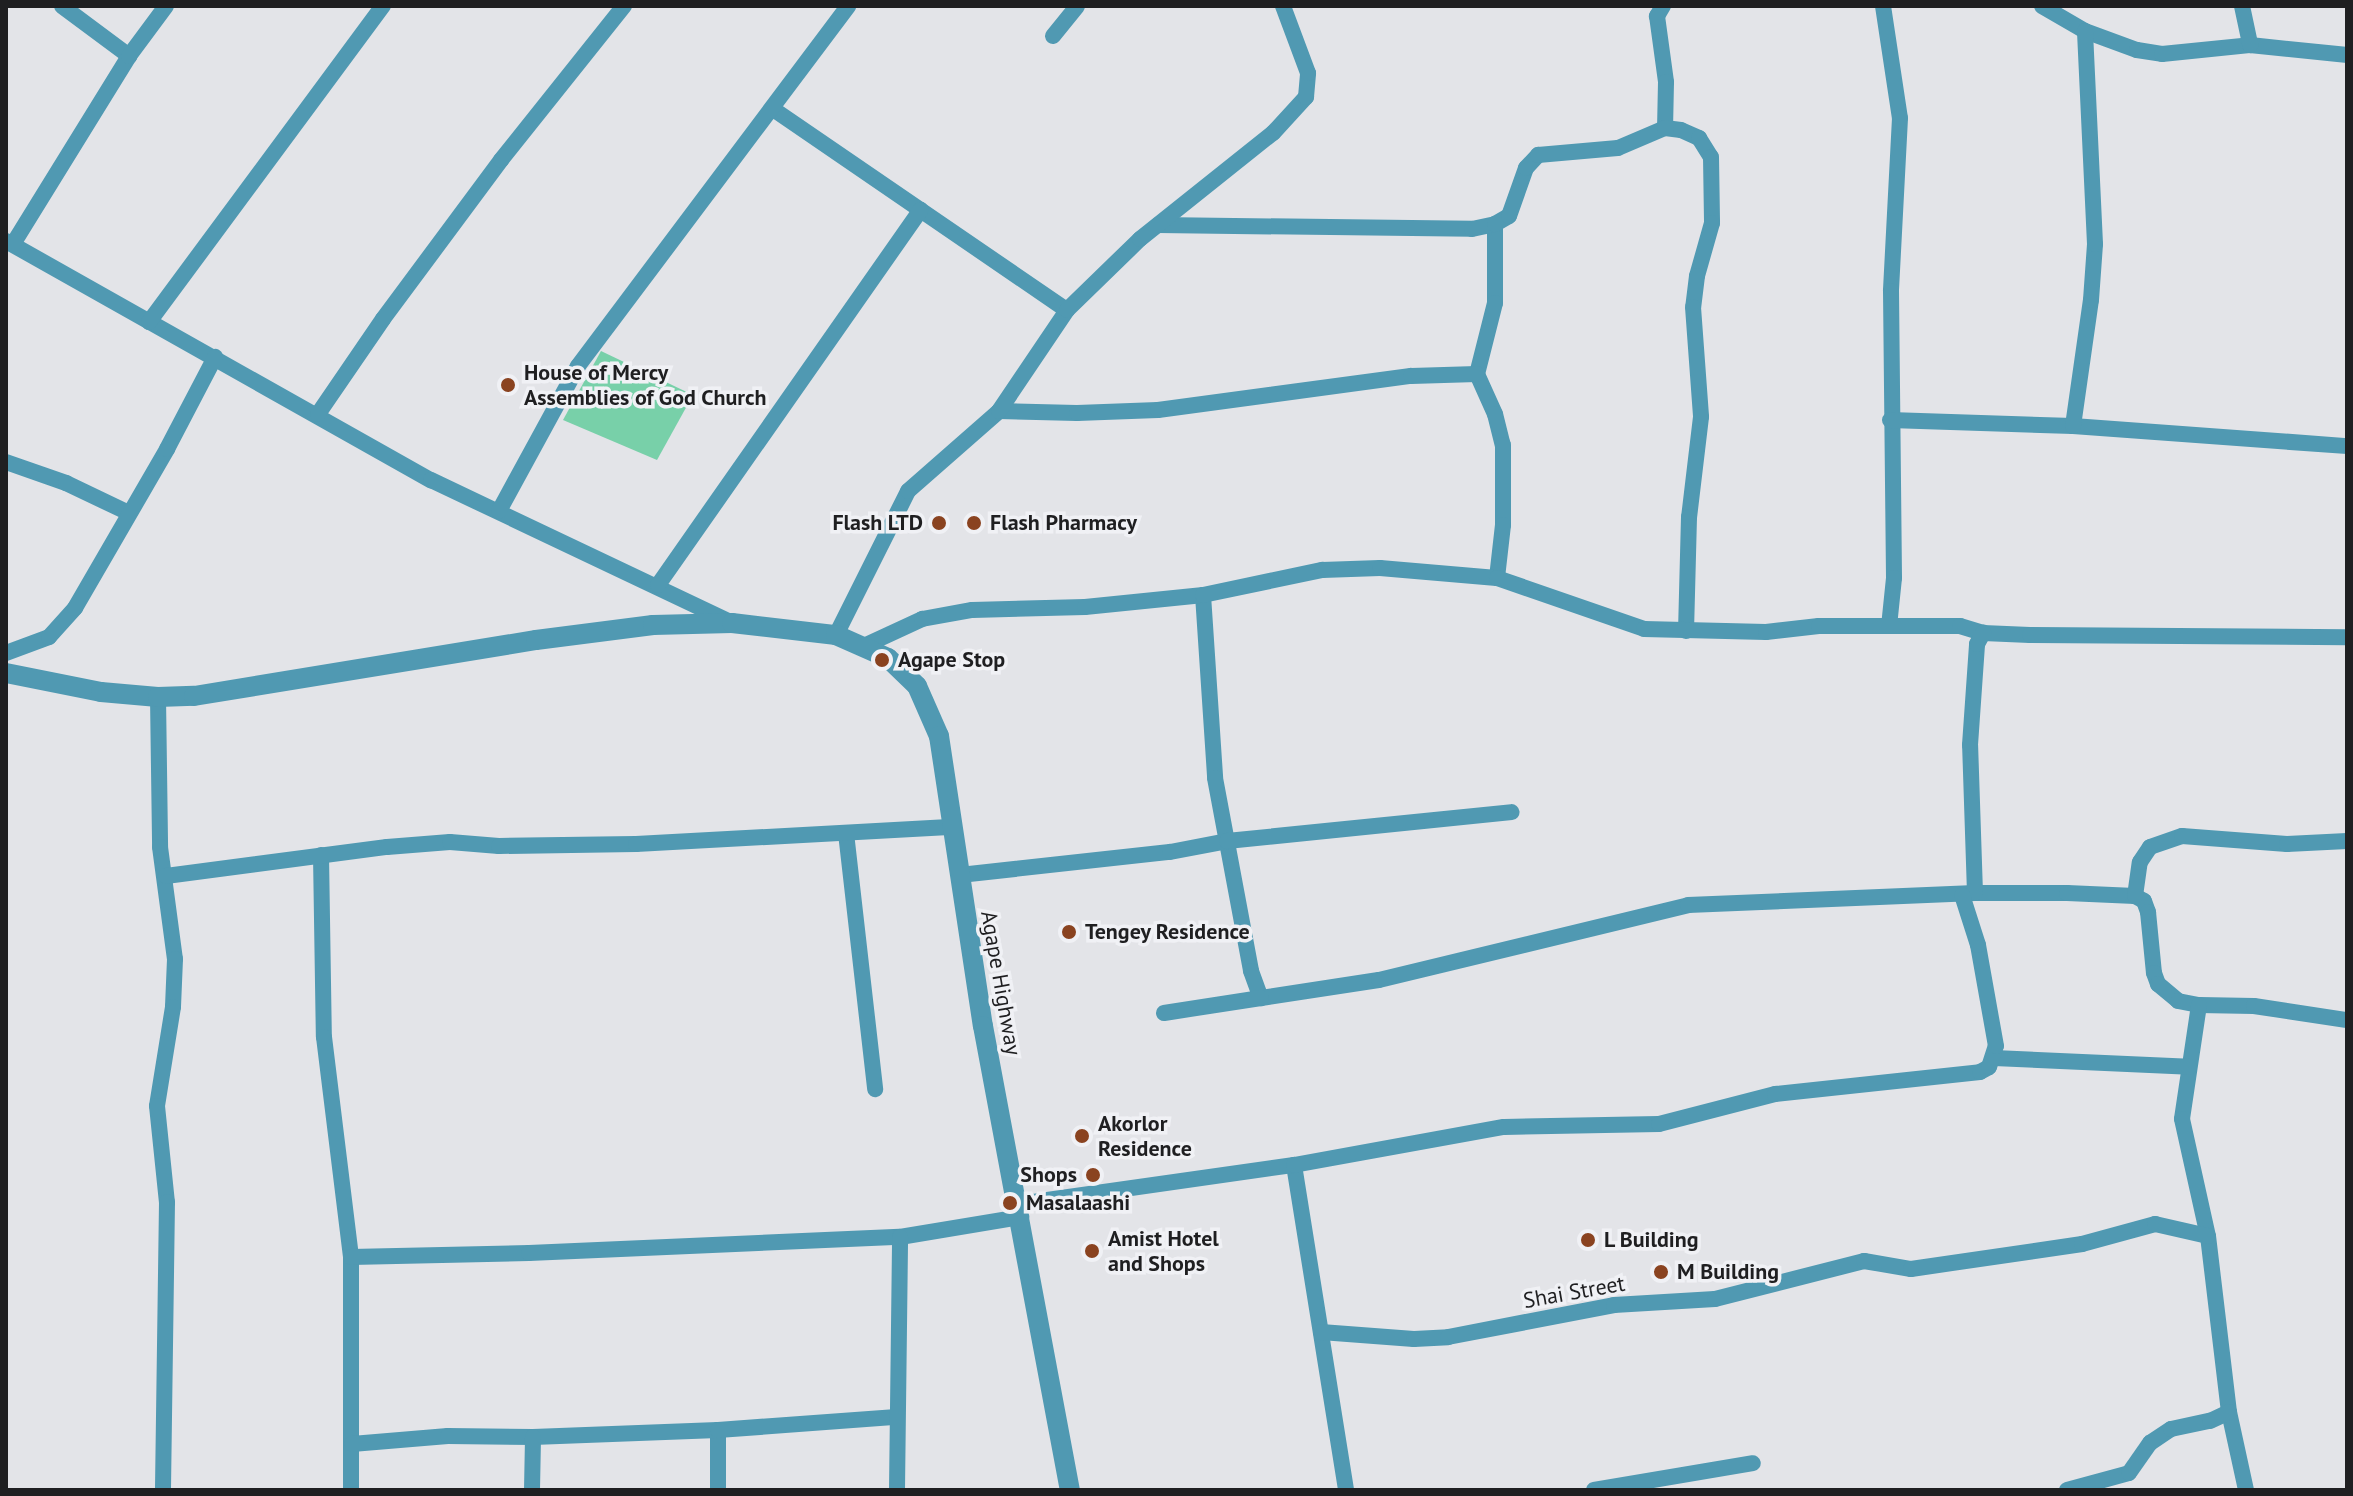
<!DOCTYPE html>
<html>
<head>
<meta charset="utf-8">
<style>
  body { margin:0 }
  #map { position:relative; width:2353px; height:1496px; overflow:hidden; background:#e3e4e8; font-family:"PT Sans",sans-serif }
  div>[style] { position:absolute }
  .green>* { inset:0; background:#78d0a9 }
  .minor>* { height:16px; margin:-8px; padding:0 8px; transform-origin:8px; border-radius:8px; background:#5099b2 }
  .tertiary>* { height:20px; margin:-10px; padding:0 10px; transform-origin:10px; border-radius:10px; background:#5099b2 }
  .dots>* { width:22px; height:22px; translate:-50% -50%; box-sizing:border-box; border:4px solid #f0f1f5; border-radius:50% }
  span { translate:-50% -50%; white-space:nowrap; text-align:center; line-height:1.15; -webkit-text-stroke:7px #f0f1f5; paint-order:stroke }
  .poi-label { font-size:22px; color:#1f1f21; font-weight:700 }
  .left { translate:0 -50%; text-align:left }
  .right { translate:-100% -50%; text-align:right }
  .street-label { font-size:22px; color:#1f1f21 }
  .frame { position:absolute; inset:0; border:8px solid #1f1f21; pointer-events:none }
</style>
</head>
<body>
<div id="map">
  <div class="green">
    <div style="clip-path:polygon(601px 351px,693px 395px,657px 460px,563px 420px)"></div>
  </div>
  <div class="minor">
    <div style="left:62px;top:6px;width:84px;rotate:36.7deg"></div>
    <div style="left:1663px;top:6px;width:12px;rotate:121deg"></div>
    <div style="left:1657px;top:16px;width:67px;rotate:82.2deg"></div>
    <div style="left:1666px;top:82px;width:46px;rotate:91.2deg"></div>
    <div style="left:1883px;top:6px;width:113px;rotate:81.4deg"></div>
    <div style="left:1900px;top:118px;width:173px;rotate:93deg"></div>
    <div style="left:1891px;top:291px;width:287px;rotate:89.4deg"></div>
    <div style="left:1894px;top:578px;width:48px;rotate:95.9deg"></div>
    <div style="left:2042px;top:6px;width:50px;rotate:30.2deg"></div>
    <div style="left:2085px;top:31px;width:55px;rotate:20.1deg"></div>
    <div style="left:2137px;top:50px;width:25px;rotate:9deg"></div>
    <div style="left:2162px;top:54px;width:88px;rotate:-5.8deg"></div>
    <div style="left:2250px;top:45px;width:98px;rotate:5.9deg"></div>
    <div style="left:2242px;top:6px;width:40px;rotate:78deg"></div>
    <div style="left:1053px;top:36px;width:38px;rotate:-51deg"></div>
    <div style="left:773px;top:109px;width:356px;rotate:34.4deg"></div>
    <div style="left:1495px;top:224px;width:79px;rotate:90deg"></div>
    <div style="left:1495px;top:303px;width:73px;rotate:104.2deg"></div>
    <div style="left:1477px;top:374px;width:44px;rotate:65.8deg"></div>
    <div style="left:1495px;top:414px;width:32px;rotate:76deg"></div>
    <div style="left:1503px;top:445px;width:80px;rotate:90deg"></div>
    <div style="left:1503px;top:525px;width:53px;rotate:96.5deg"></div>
    <div style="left:1158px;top:225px;width:314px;rotate:0.7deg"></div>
    <div style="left:1472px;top:229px;width:24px;rotate:-12deg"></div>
    <div style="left:1495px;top:224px;width:16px;rotate:-30deg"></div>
    <div style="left:1509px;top:216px;width:51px;rotate:-70.5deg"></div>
    <div style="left:1526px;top:168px;width:18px;rotate:-47deg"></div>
    <div style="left:1538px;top:155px;width:80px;rotate:-5deg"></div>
    <div style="left:1618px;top:148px;width:51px;rotate:-23.1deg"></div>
    <div style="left:1665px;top:128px;width:16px;rotate:7deg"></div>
    <div style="left:1681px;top:130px;width:20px;rotate:24deg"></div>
    <div style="left:1699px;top:138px;width:22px;rotate:58deg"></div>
    <div style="left:1711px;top:157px;width:66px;rotate:89.1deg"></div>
    <div style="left:1712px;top:223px;width:55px;rotate:105.8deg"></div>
    <div style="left:1697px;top:276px;width:31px;rotate:97deg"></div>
    <div style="left:1693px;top:307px;width:110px;rotate:85.8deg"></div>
    <div style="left:1701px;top:417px;width:101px;rotate:96.8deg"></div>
    <div style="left:1689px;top:517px;width:114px;rotate:91.5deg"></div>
    <div style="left:6px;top:241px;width:488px;rotate:29.4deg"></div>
    <div style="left:431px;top:480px;width:333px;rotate:25.4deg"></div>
    <div style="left:13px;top:244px;width:221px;rotate:-58.3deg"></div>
    <div style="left:129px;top:56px;width:62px;rotate:-53.5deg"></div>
    <div style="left:149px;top:322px;width:393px;rotate:-53.5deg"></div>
    <div style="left:999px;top:411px;width:78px;rotate:1.5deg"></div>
    <div style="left:1077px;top:413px;width:81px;rotate:-2.1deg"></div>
    <div style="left:1158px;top:410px;width:255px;rotate:-7.7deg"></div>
    <div style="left:1411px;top:376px;width:66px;rotate:-1.7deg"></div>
    <div style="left:318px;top:414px;width:115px;rotate:-55.6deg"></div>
    <div style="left:383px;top:319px;width:198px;rotate:-53.4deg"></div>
    <div style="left:501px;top:160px;width:197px;rotate:-51.4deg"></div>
    <div style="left:1890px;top:420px;width:183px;rotate:1.9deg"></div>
    <div style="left:2073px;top:426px;width:275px;rotate:4.2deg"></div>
    <div style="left:2073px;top:426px;width:127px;rotate:-81.9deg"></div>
    <div style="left:2091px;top:300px;width:56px;rotate:-85.9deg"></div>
    <div style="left:2095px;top:244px;width:213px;rotate:-92.7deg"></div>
    <div style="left:6px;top:462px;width:64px;rotate:19.3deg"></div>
    <div style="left:66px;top:483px;width:70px;rotate:25.5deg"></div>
    <div style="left:499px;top:511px;width:165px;rotate:-61.4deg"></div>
    <div style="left:578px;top:366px;width:450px;rotate:-53.1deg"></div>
    <div style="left:658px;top:585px;width:458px;rotate:-55deg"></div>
    <div style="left:1203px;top:595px;width:183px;rotate:86.2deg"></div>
    <div style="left:1215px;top:778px;width:196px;rotate:79.4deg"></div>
    <div style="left:1251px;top:971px;width:29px;rotate:70deg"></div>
    <div style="left:1261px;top:998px;width:119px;rotate:-8.7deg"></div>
    <div style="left:1379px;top:980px;width:318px;rotate:-13.6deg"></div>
    <div style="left:1688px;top:905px;width:287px;rotate:-2.4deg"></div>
    <div style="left:1975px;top:893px;width:92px"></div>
    <div style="left:2067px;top:893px;width:68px;rotate:2.5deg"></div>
    <div style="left:2135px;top:896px;width:10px;rotate:29deg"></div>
    <div style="left:2144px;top:901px;width:12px;rotate:70deg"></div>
    <div style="left:2148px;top:912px;width:61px;rotate:84.4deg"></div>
    <div style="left:2154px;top:973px;width:12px;rotate:70deg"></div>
    <div style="left:2158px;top:984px;width:26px;rotate:40deg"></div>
    <div style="left:2178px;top:1001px;width:21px;rotate:11deg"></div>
    <div style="left:2199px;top:1005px;width:55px;rotate:1deg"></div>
    <div style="left:2254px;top:1006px;width:94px;rotate:8.6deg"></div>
    <div style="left:836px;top:635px;width:161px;rotate:-63.4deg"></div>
    <div style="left:908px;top:491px;width:121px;rotate:-41.3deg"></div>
    <div style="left:999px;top:411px;width:122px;rotate:-56deg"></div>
    <div style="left:1067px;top:310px;width:102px;rotate:-44.2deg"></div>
    <div style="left:1140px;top:239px;width:170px;rotate:-38.6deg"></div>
    <div style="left:1273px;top:133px;width:49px;rotate:-47.5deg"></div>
    <div style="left:1306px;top:97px;width:24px;rotate:-85deg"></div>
    <div style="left:1308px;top:73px;width:72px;rotate:-110.5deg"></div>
    <div style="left:866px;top:645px;width:62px;rotate:-24.9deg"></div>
    <div style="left:922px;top:619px;width:51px;rotate:-10.2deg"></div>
    <div style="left:972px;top:610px;width:113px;rotate:-1.5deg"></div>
    <div style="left:1085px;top:607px;width:119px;rotate:-5.8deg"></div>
    <div style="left:1203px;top:595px;width:122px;rotate:-11.9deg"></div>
    <div style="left:1322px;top:570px;width:58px;rotate:-2deg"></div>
    <div style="left:1380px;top:568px;width:117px;rotate:4.9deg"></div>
    <div style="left:1497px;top:578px;width:156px;rotate:19.1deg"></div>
    <div style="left:1644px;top:629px;width:122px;rotate:1.4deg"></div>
    <div style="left:1766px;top:632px;width:53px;rotate:-6.5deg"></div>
    <div style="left:1819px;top:626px;width:141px"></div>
    <div style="left:1960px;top:626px;width:24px;rotate:17deg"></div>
    <div style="left:1983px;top:633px;width:47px;rotate:2.4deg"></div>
    <div style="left:2030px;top:635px;width:317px;rotate:0.4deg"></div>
    <div style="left:6px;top:653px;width:46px;rotate:-20.4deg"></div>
    <div style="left:49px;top:637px;width:39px;rotate:-48deg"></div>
    <div style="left:75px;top:608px;width:184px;rotate:-59.9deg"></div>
    <div style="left:167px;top:449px;width:104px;rotate:-62.4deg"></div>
    <div style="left:158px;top:697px;width:150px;rotate:89.2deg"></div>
    <div style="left:160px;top:847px;width:113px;rotate:82.4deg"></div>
    <div style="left:175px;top:959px;width:48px;rotate:92.4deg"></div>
    <div style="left:173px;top:1007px;width:100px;rotate:99.2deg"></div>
    <div style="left:157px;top:1106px;width:97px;rotate:84.1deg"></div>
    <div style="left:167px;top:1202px;width:288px;rotate:90.8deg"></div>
    <div style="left:846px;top:833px;width:258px;rotate:83.5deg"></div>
    <div style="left:321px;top:855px;width:182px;rotate:89.1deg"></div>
    <div style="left:324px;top:1037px;width:222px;rotate:83deg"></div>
    <div style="left:351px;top:1257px;width:233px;rotate:90deg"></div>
    <div style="left:960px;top:875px;width:211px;rotate:-6.3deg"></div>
    <div style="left:1170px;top:852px;width:58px;rotate:-10.9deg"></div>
    <div style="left:1227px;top:841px;width:286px;rotate:-5.8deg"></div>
    <div style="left:166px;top:876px;width:223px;rotate:-7.5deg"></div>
    <div style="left:387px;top:847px;width:63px;rotate:-4.5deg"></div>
    <div style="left:450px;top:842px;width:49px;rotate:4.7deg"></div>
    <div style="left:499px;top:846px;width:137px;rotate:-0.8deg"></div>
    <div style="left:636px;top:844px;width:318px;rotate:-3.1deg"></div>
    <div style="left:1975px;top:893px;width:148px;rotate:-91.9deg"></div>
    <div style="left:1970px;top:745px;width:101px;rotate:-86deg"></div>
    <div style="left:1977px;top:644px;width:13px;rotate:-61deg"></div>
    <div style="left:2135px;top:896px;width:34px;rotate:-82deg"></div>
    <div style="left:2140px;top:862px;width:18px;rotate:-56deg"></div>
    <div style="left:2150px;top:847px;width:34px;rotate:-19deg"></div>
    <div style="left:2182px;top:836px;width:105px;rotate:4.4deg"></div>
    <div style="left:2287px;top:844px;width:60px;rotate:-2.9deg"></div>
    <div style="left:2199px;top:1005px;width:115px;rotate:98.5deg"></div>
    <div style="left:2182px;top:1119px;width:120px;rotate:77.5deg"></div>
    <div style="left:2208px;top:1236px;width:177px;rotate:83.2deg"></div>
    <div style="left:2229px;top:1412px;width:80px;rotate:77.7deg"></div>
    <div style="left:1164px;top:1013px;width:98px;rotate:-8.8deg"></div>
    <div style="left:1994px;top:1058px;width:195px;rotate:2.6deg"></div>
    <div style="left:1294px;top:1165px;width:329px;rotate:80.9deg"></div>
    <div style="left:1019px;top:1204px;width:278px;rotate:-8.1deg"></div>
    <div style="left:1294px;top:1165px;width:213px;rotate:-10.3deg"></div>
    <div style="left:1504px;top:1127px;width:155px;rotate:-1.1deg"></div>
    <div style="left:1659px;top:1124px;width:120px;rotate:-14.5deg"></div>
    <div style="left:1775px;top:1094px;width:206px;rotate:-6.1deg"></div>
    <div style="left:1980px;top:1072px;width:10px;rotate:-29deg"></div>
    <div style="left:1989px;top:1067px;width:22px;rotate:-72deg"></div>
    <div style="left:1996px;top:1046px;width:103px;rotate:-100.1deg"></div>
    <div style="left:1978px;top:945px;width:52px;rotate:-107.7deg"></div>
    <div style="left:351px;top:1257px;width:178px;rotate:-1.3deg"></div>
    <div style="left:529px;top:1253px;width:371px;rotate:-2.5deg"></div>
    <div style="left:900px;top:1237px;width:123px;rotate:-9.4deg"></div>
    <div style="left:1321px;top:1332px;width:93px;rotate:4.3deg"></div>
    <div style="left:1414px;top:1339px;width:34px;rotate:-3deg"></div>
    <div style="left:1448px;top:1337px;width:169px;rotate:-10.9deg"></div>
    <div style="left:1614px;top:1305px;width:101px;rotate:-3.4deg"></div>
    <div style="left:1715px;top:1299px;width:154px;rotate:-14.3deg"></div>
    <div style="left:1864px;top:1261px;width:48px;rotate:9.7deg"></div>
    <div style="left:1911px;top:1269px;width:173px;rotate:-8.3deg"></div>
    <div style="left:2082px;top:1244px;width:76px;rotate:-15.3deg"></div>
    <div style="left:2155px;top:1224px;width:54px;rotate:12.8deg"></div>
    <div style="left:718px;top:1430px;width:60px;rotate:90deg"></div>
    <div style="left:352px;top:1444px;width:96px;rotate:-4.8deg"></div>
    <div style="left:448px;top:1436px;width:85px;rotate:0.7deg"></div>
    <div style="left:533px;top:1437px;width:185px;rotate:-2.2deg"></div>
    <div style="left:718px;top:1430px;width:179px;rotate:-4.2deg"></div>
    <div style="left:532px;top:1490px;width:53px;rotate:-88.9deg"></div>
    <div style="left:897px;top:1490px;width:253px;rotate:-89.3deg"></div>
    <div style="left:1594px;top:1490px;width:161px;rotate:-9.6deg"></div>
    <div style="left:2067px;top:1490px;width:64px;rotate:-15.3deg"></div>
    <div style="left:2129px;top:1473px;width:37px;rotate:-55deg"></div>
    <div style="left:2150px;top:1443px;width:25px;rotate:-34deg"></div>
    <div style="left:2171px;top:1429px;width:40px;rotate:-12deg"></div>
    <div style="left:2210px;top:1421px;width:21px;rotate:-25deg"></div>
  </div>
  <div class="tertiary">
    <div style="left:6px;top:673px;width:97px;rotate:11.3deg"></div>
    <div style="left:101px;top:692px;width:57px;rotate:5deg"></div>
    <div style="left:158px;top:697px;width:36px;rotate:-2deg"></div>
    <div style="left:194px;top:696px;width:347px;rotate:-9.3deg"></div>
    <div style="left:536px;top:640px;width:118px;rotate:-7.3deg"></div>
    <div style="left:653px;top:625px;width:79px;rotate:-1.5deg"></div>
    <div style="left:732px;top:623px;width:105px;rotate:6.6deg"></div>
    <div style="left:836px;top:635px;width:57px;rotate:23.9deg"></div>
    <div style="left:888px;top:658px;width:40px;rotate:44deg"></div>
    <div style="left:917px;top:686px;width:55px;rotate:66.3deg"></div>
    <div style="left:939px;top:736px;width:293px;rotate:81.4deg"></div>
    <div style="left:983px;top:1026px;width:472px;rotate:79.4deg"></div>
  </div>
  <div class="dots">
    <div style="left:508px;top:385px;background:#8a4320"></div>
    <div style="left:939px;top:523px;background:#8a4320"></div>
    <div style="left:974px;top:523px;background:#8a4320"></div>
    <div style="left:882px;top:660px;background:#8a4320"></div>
    <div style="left:1069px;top:932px;background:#8a4320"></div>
    <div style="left:1082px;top:1136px;background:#8a4320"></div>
    <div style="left:1093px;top:1175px;background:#8a4320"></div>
    <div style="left:1010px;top:1203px;background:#8a4320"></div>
    <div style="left:1588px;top:1240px;background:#8a4320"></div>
    <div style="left:1092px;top:1251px;background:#8a4320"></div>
    <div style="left:1661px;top:1272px;background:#8a4320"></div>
  </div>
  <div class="poi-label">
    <span class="left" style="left:524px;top:385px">House of Mercy<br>Assemblies of God Church</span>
    <span class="right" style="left:923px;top:523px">Flash LTD</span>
    <span class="left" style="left:990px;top:523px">Flash Pharmacy</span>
    <span class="left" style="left:898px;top:660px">Agape Stop</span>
    <span class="left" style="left:1085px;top:932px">Tengey Residence</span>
    <span class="left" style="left:1098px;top:1136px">Akorlor<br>Residence</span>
    <span class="right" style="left:1077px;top:1175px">Shops</span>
    <span class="left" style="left:1026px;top:1203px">Masalaashi</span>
    <span class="left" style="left:1108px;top:1251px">Amist Hotel<br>and Shops</span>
    <span class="left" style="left:1604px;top:1240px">L Building</span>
    <span class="left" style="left:1677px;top:1272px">M Building</span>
  </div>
  <div class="street-label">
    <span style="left:1001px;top:983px;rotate:80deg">Agape Highway</span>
    <span style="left:1574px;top:1292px;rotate:-10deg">Shai Street</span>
  </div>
  <div class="frame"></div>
</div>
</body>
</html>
